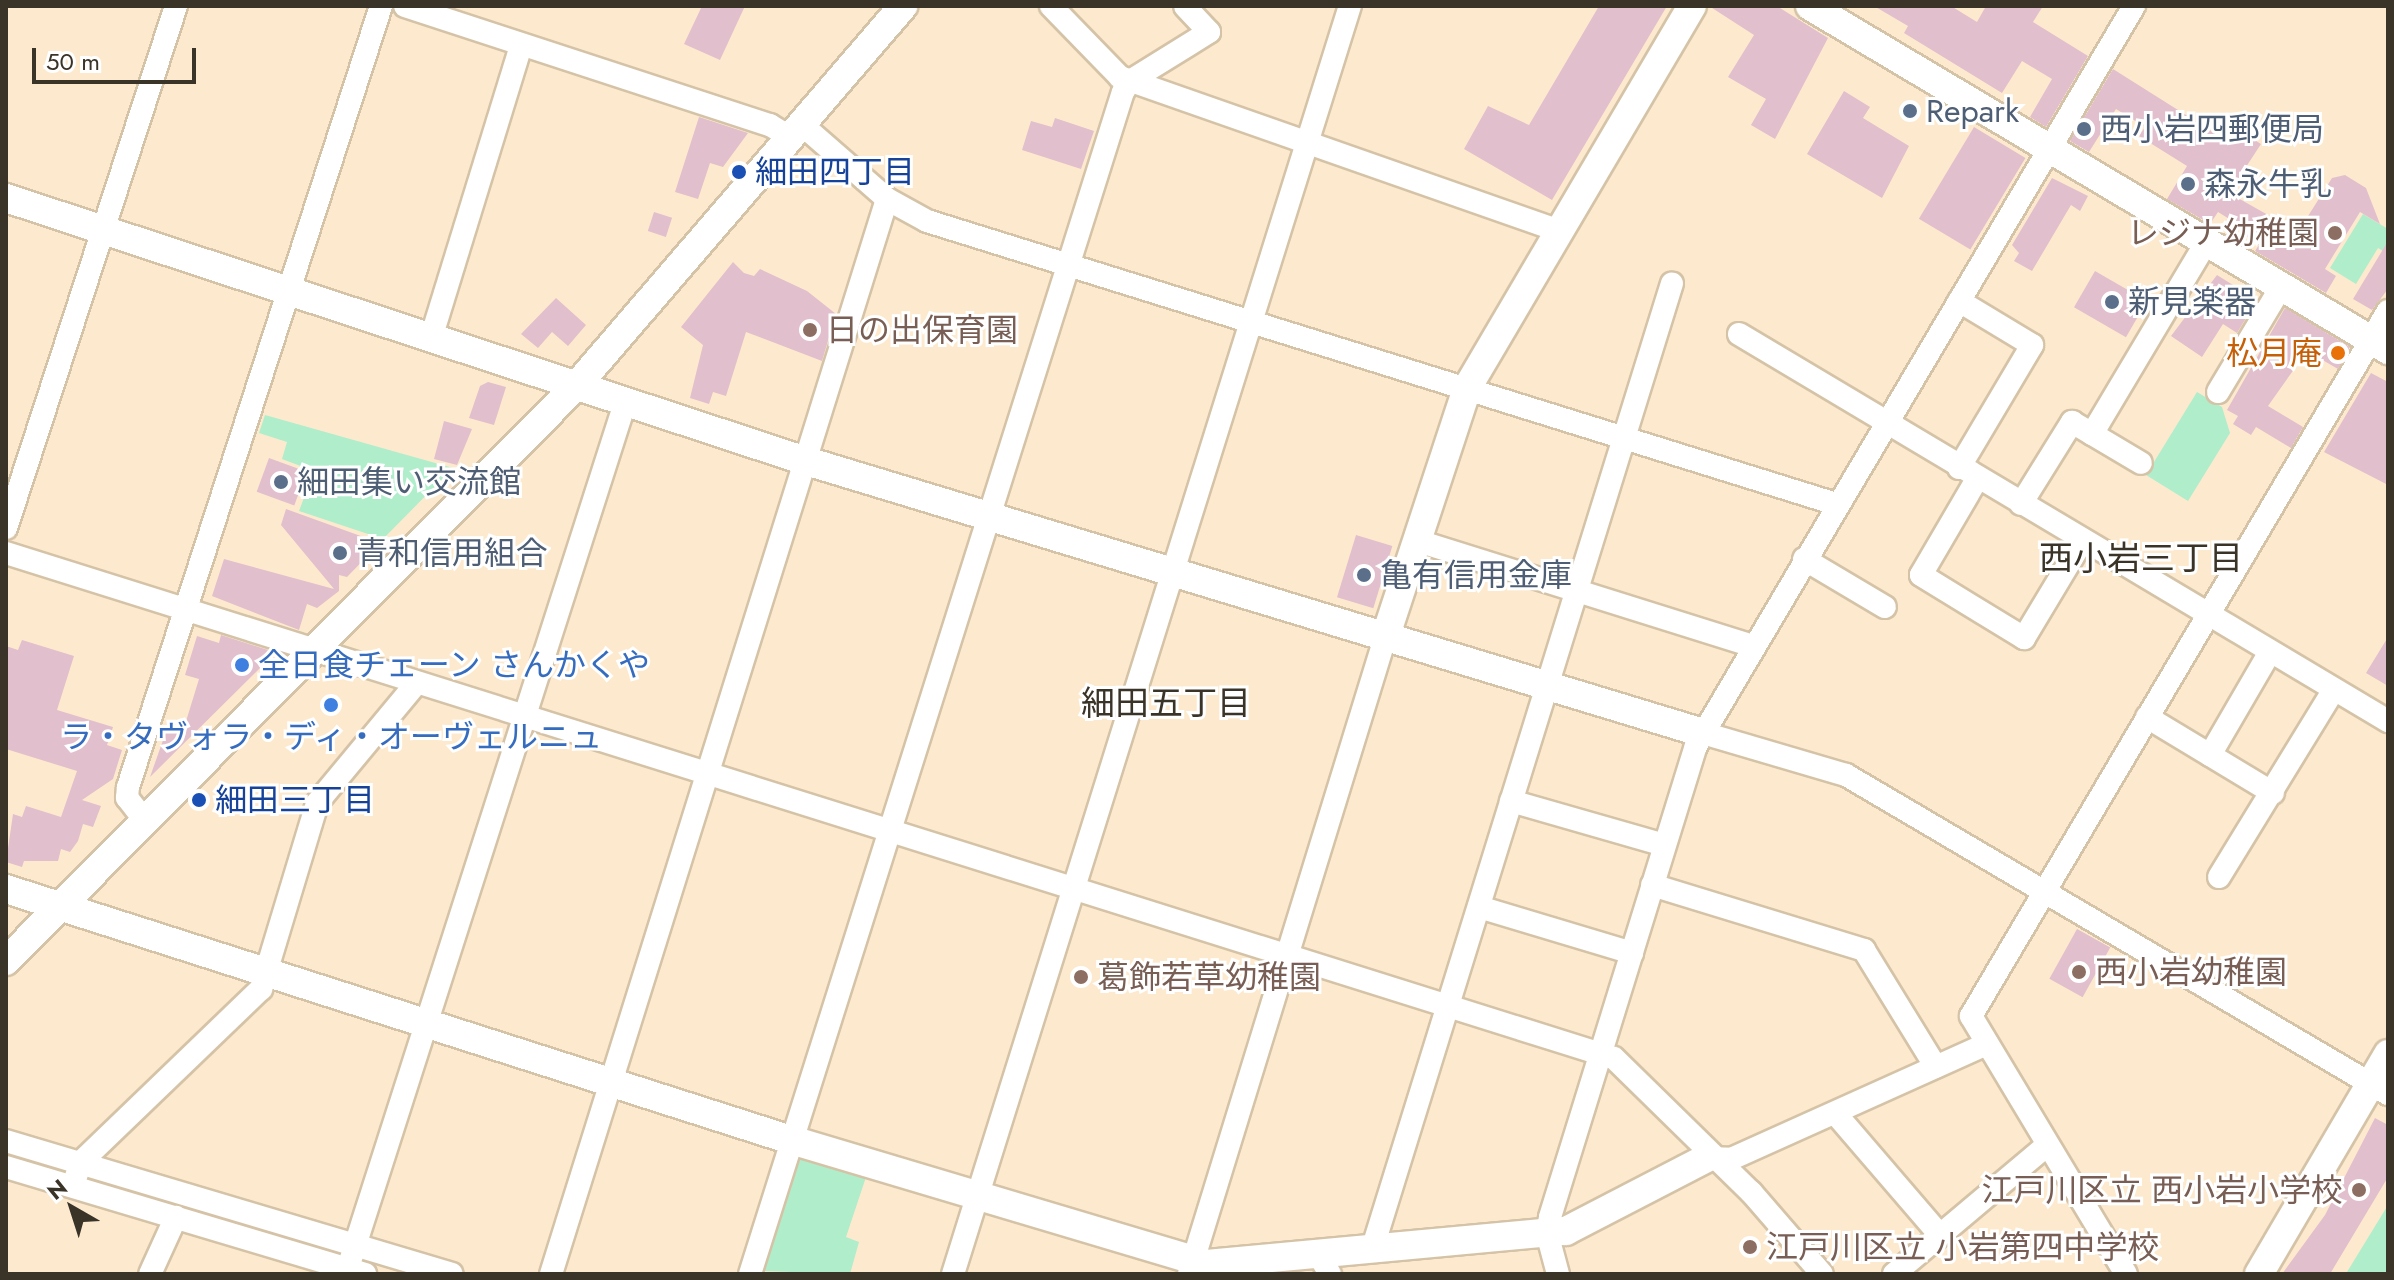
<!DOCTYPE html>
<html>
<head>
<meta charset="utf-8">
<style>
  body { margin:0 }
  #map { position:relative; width:2394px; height:1280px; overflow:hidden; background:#fdeace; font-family:Jost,"Noto Sans JP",sans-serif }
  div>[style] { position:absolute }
  .green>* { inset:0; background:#afedcb }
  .building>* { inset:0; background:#e1bfcd; transform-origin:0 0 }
  .roads { filter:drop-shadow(2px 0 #d5c3a7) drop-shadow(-2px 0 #d5c3a7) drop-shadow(0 2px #d5c3a7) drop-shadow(0 -2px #d5c3a7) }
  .minor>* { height:22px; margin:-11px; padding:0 11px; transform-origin:11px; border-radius:11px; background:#fff }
  .tertiary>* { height:28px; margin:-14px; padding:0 14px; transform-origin:14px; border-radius:14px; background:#fff }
  .dots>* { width:22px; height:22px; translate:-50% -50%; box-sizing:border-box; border:4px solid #fff; border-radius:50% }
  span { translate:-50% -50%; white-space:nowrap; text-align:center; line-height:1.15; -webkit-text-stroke:6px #fff; paint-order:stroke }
  .service-label { font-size:32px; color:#4e5e75 }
  .left { translate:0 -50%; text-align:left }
  .transit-label { font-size:32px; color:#164399 }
  .education-label { font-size:32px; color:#785e54 }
  .right { translate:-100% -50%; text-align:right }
  .food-label { font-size:32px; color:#c56008 }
  .shop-label { font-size:32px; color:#366cbe }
  .neighbourhood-label { font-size:34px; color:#3a3328 }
  .frame { position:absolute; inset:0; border:8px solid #3a3328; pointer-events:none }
  .north { position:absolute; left:32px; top:1168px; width:80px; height:80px; -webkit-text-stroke:6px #fff; paint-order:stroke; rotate:321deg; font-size:22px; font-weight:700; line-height:32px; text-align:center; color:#3a3328 }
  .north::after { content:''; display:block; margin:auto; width:28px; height:36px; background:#3a3328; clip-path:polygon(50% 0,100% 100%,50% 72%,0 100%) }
  .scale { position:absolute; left:32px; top:48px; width:164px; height:36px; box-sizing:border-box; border:4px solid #3a3328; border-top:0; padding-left:10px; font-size:24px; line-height:28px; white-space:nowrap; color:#3a3328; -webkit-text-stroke:6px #fff; paint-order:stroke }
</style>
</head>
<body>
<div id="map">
  <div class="green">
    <div style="clip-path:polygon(2363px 214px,2388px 229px,2388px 254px,2378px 248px,2356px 284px,2330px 268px)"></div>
    <div style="clip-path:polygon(2197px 392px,2222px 407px,2230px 433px,2188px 501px,2146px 475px)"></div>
    <div style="clip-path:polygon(265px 415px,453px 468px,383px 539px,299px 511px,314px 471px,282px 459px,287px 442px,259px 433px)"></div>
    <div style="clip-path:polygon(799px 1156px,866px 1177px,846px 1237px,859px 1242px,850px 1274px,764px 1271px)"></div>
    <div style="clip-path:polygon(2388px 1205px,2388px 1274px,2352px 1274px,2347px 1272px)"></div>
  </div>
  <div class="building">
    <div style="clip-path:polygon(702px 6px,745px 6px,720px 60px,684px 44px)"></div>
    <div style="clip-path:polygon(1599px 6px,1667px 6px,1552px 200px,1464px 149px,1488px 106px,1529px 125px)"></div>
    <div style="clip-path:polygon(1709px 6px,1777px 6px,1828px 38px,1775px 139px,1751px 125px,1766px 99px,1728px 77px,1754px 35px)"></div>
    <div style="clip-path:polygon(1874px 6px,1951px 6px,1977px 22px,1986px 6px,2043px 6px,2033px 22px,2088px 56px,2046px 127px,2030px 117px,2052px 79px,2022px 61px,2002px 93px,1904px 33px,1908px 26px)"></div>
    <div style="clip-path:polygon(2113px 69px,2224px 139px,2232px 126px,2261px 144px,2229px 193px,2298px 232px,2332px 178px,2345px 175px,2366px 188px,2380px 224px,2360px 212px,2325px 269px,2336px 276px,2326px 293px,2255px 251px,2259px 245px,2244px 235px,2247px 230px,2218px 212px,2210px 224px,2167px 199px,2187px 166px,2139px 136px,2145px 127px,2116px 109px,2089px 152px,2070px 141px)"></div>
    <div style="clip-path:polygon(1844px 91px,1870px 107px,1863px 118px,1909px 146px,1882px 198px,1807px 154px)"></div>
    <div style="clip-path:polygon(699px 117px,748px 133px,723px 167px,710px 163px,698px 199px,675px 192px)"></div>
    <div style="clip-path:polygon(1055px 118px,1094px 131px,1081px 169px,1022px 150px,1031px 121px,1052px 127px)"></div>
    <div style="left:1974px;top:127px;width:60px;height:107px;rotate:31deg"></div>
    <div style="clip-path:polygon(2052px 178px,2088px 196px,2080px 211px,2071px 205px,2032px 271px,2014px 261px,2019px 253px,2012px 245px)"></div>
    <div style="left:654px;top:212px;width:19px;height:20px;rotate:18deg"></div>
    <div style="clip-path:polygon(2388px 241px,2388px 289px,2372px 310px,2353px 299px)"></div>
    <div style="clip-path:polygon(733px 262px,744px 273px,754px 276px,760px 269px,807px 291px,836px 314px,822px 361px,746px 332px,726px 396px,713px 392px,709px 404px,690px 398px,703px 345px,681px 327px)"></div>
    <div style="left:2095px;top:271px;width:60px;height:42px;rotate:30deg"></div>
    <div style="clip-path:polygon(2217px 275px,2257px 300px,2237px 333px,2223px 324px,2202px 357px,2171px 336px)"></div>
    <div style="clip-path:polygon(556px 298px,586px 325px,568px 346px,552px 332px,538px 348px,521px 334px)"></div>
    <div style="clip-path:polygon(2285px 308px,2350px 347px,2338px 369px,2307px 351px,2268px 406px,2303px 427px,2291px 448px,2256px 427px,2251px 435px,2233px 424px,2238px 416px,2227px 410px)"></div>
    <div style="clip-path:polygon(2371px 373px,2388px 382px,2388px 485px,2324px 452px)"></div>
    <div style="clip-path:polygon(488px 382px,506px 387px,494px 425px,469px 418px,480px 386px)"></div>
    <div style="clip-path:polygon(444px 421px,472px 429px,457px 465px,434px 459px)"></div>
    <div style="left:269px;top:458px;width:40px;height:36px;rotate:20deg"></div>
    <div style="clip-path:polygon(286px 509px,380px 543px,347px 577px,339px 575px,339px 591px,317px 608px,307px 604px,299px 630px,212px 596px,224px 559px,334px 589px,281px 525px)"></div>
    <div style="left:1356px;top:535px;width:38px;height:65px;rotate:17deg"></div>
    <div style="clip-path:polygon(221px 635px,268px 650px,263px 665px,150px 777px,168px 726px,183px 731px,199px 679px,185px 675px,197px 636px,219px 643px)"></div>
    <div style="clip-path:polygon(2388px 637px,2388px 686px,2366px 673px)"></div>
    <div style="clip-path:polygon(22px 640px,74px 656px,57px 710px,113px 727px,107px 745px,122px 750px,113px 779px,82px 800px,101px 806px,93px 827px,83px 824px,78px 841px,70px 852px,61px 849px,58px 861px,24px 861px,22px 867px,6px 862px,13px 814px,22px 817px,26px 806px,61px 817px,77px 771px,6px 749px,6px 646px,18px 650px)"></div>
    <div style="left:2077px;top:929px;width:38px;height:57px;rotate:29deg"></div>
    <div style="clip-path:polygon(2375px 1118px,2388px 1125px,2388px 1177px,2330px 1274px,2282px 1274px,2325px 1215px)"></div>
  </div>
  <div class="roads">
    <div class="minor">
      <div style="left:405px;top:6px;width:384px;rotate:18.1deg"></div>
      <div style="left:770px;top:125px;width:22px;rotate:32deg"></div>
      <div style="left:1051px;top:6px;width:99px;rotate:45.8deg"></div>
      <div style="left:1120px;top:77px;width:465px;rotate:19.3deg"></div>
      <div style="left:800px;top:123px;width:116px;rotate:41.1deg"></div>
      <div style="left:887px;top:199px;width:46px;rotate:28.8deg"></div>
      <div style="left:927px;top:221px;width:952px;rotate:17.29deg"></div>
      <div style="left:1739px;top:334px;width:756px;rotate:30.81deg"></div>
      <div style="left:432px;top:335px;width:303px;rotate:-72.9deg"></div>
      <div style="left:2218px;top:392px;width:122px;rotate:-59deg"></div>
      <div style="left:2092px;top:434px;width:222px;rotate:-59.2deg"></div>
      <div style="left:1959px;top:468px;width:143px;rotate:-59.3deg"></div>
      <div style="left:2032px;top:345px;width:85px;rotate:-148.9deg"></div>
      <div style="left:1977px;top:479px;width:111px;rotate:120.3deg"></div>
      <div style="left:1921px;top:575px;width:121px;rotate:31.5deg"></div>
      <div style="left:2024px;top:638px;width:114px;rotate:-59deg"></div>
      <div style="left:2021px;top:504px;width:97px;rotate:-58.1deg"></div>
      <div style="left:2072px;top:422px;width:80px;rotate:30.7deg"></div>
      <div style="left:6px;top:528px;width:549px;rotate:-71.96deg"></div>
      <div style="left:1418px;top:541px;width:351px;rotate:17.4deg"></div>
      <div style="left:6px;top:553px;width:1685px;rotate:17.44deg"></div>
      <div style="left:1614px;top:1058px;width:192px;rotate:44.4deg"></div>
      <div style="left:1751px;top:1192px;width:108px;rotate:49.1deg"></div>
      <div style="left:1804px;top:559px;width:94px;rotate:30.7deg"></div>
      <div style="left:2147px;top:717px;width:147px;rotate:31.1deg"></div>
      <div style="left:1703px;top:733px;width:149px;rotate:16.4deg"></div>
      <div style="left:1846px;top:775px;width:629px;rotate:30.48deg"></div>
      <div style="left:2210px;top:755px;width:119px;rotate:-59.8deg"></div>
      <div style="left:1511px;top:801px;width:159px;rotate:16deg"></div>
      <div style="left:146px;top:822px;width:31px;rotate:-128deg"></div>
      <div style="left:127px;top:798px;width:11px;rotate:-85deg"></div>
      <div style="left:128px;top:787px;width:821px;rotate:-72.05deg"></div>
      <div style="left:2219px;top:877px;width:220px;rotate:-58.5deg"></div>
      <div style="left:1652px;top:885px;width:222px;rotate:17deg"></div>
      <div style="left:1864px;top:950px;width:137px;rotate:58.4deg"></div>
      <div style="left:1479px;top:907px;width:160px;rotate:16.7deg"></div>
      <div style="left:1835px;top:1113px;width:161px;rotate:49.3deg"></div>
      <div style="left:6px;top:1141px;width:465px;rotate:16.6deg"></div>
      <div style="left:1708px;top:1158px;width:23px;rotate:2deg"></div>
      <div style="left:1731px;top:1159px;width:281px;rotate:-24.2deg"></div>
      <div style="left:6px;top:1167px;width:375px;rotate:16.6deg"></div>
      <div style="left:73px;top:1186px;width:25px;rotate:-72deg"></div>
      <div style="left:81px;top:1162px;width:250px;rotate:-43.9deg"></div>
      <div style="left:261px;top:989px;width:194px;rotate:-73.2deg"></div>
      <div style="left:317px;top:803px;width:153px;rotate:-50.3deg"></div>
      <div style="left:1372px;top:1250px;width:1012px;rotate:-72.76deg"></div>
      <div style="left:1318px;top:1254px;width:23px;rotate:59deg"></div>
      <div style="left:150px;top:1274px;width:63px;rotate:-65.5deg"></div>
      <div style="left:346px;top:1274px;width:918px;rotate:-72.24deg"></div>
      <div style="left:551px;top:1274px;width:1126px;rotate:-72.64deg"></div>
      <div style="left:750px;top:1274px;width:1239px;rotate:-72.49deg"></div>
      <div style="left:1123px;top:92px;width:13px;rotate:-58deg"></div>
      <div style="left:1130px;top:81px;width:93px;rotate:-31.8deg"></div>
      <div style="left:1209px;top:32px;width:35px;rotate:-133deg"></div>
      <div style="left:953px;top:1274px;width:1329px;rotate:-72.62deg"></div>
      <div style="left:1189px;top:1274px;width:666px;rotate:-72.87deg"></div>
      <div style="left:1558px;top:1274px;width:42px;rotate:-105deg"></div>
      <div style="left:1547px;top:1233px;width:16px;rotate:-79deg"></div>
      <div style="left:1550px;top:1217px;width:493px;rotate:-72.8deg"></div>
      <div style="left:1696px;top:746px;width:860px;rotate:-59.38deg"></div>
      <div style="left:1894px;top:1274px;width:199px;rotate:-40.1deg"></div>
      <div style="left:2126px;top:1274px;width:301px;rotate:-121deg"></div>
      <div style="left:1971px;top:1016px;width:819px;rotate:-59.4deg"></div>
    </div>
    <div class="tertiary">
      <div style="left:1810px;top:6px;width:673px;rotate:30.76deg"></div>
      <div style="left:6px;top:198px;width:839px;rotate:18.2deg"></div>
      <div style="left:803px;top:460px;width:940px;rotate:16.87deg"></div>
      <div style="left:1385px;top:638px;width:263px;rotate:-71.8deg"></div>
      <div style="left:1467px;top:388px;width:443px;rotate:-59.5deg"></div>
      <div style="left:6px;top:889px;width:821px;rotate:17.73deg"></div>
      <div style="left:788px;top:1139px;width:437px;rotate:16.6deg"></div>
      <div style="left:1207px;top:1264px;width:361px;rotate:-5.3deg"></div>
      <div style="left:1566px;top:1231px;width:159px;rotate:-27.4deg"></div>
      <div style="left:6px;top:961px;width:812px;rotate:-45.25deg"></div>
      <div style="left:578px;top:384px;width:499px;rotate:-49.3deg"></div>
      <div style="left:2259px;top:1274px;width:255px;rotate:-59.6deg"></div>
    </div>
  </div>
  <div class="dots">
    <div style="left:1910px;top:111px;background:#5c6f8a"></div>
    <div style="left:2084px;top:129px;background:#5c6f8a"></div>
    <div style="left:739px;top:172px;background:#1a4fb4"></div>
    <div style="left:2188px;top:184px;background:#5c6f8a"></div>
    <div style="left:2335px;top:233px;background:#8d6e63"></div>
    <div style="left:2112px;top:302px;background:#5c6f8a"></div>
    <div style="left:810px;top:330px;background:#8d6e63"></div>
    <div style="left:2338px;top:353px;background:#e8710a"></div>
    <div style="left:281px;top:482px;background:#5c6f8a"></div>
    <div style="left:340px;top:553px;background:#5c6f8a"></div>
    <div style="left:1364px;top:575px;background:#5c6f8a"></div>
    <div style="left:242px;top:665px;background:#3f7fe0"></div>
    <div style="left:331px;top:705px;background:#3f7fe0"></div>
    <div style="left:199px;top:800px;background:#1a4fb4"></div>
    <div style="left:2079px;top:972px;background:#8d6e63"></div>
    <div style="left:1081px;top:977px;background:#8d6e63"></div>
    <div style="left:2359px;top:1190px;background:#8d6e63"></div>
    <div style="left:1750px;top:1247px;background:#8d6e63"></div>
  </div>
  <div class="service-label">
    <span class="left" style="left:1926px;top:111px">Repark</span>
    <span class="left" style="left:2100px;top:129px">西小岩四郵便局</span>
    <span class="left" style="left:2204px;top:184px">森永牛乳</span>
    <span class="left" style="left:2128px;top:302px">新見楽器</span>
    <span class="left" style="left:297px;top:482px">細田集い交流館</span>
    <span class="left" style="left:356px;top:553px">青和信用組合</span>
    <span class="left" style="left:1380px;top:575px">亀有信用金庫</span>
  </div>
  <div class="transit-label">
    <span class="left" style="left:755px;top:172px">細田四丁目</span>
    <span class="left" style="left:215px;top:800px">細田三丁目</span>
  </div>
  <div class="education-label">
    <span class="right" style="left:2319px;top:233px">レジナ幼稚園</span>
    <span class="left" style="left:826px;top:330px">日の出保育園</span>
    <span class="left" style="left:2095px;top:972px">西小岩幼稚園</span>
    <span class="left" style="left:1097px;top:977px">葛飾若草幼稚園</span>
    <span class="right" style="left:2343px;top:1190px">江戸川区立 西小岩小学校</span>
    <span class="left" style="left:1766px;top:1247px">江戸川区立 小岩第四中学校</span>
  </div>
  <div class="food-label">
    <span class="right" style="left:2322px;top:353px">松月庵</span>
  </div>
  <div class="shop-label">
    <span class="left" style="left:258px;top:665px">全日食チェーン さんかくや</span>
    <span style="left:331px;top:737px">ラ・タヴォラ・ディ・オーヴェルニュ</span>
  </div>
  <div class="neighbourhood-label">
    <span style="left:2141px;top:559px">西小岩三丁目</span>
    <span style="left:1166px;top:704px">細田五丁目</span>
  </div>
  <div class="frame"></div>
  <div class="north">N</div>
  <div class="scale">50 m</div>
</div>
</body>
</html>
